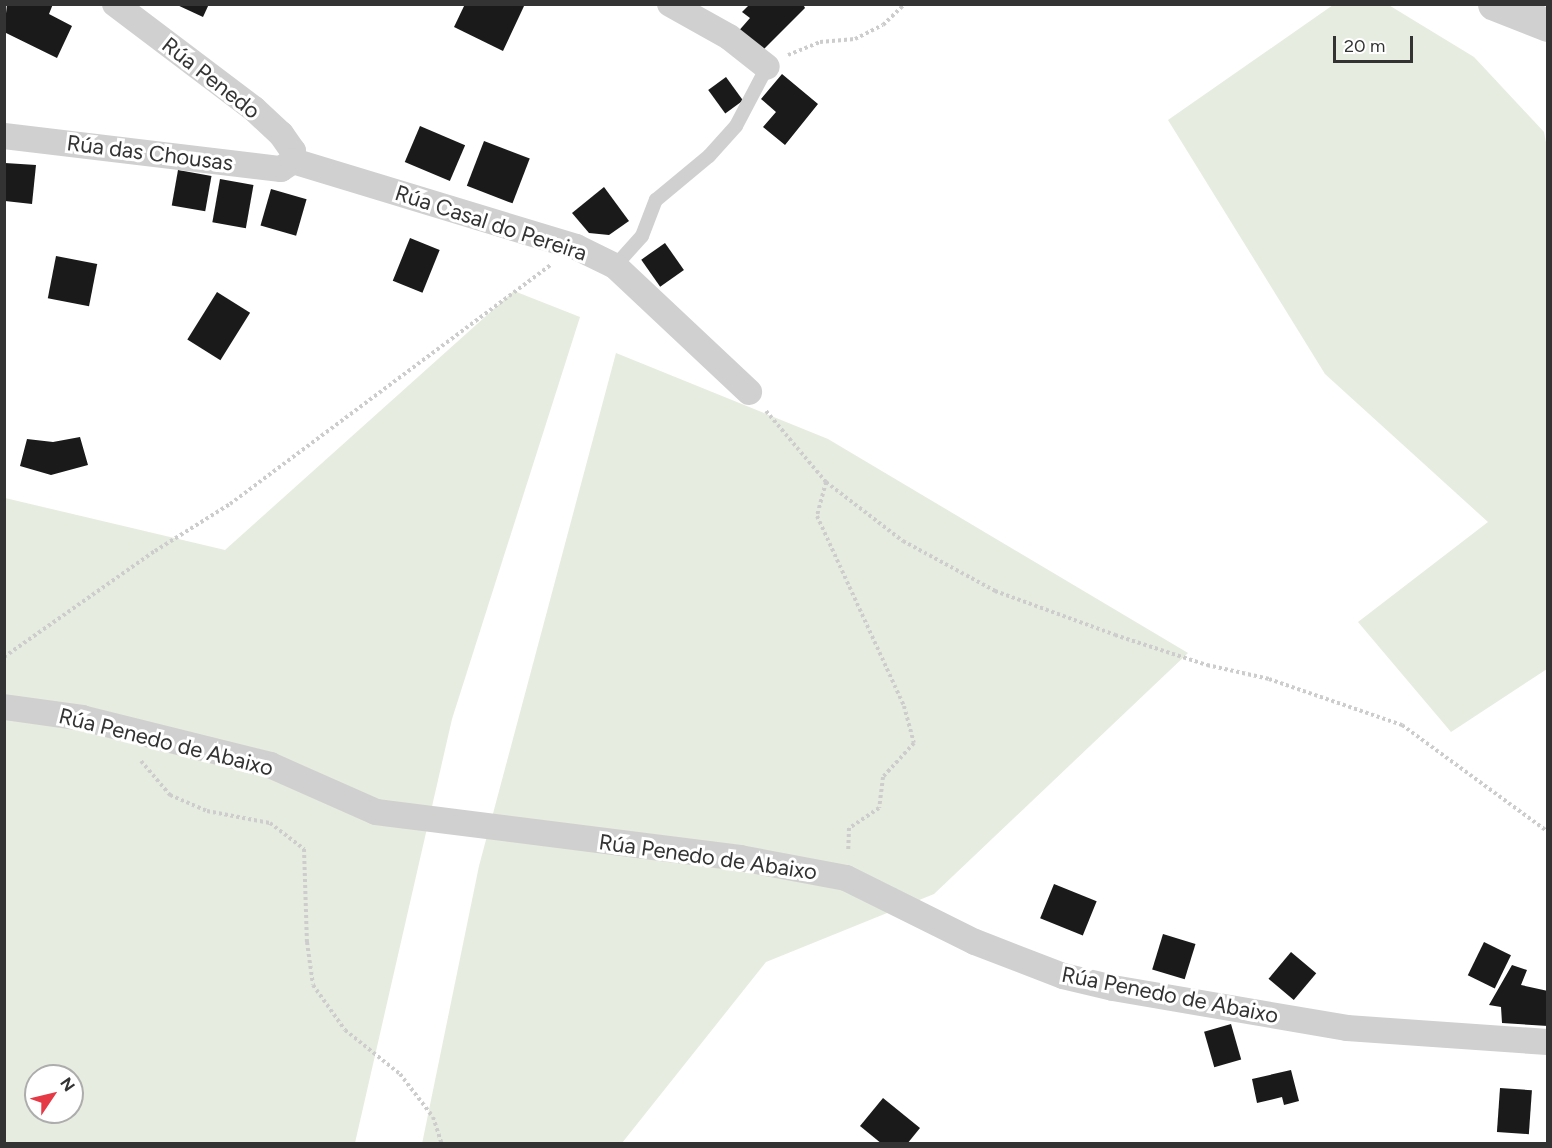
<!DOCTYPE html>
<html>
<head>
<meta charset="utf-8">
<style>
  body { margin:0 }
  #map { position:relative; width:1552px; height:1148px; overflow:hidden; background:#fff; font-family:Figtree,sans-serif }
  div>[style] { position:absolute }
  .green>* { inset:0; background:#e6ecdf }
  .building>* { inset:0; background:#1a1a1a; transform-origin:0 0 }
  .path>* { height:4px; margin-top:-2px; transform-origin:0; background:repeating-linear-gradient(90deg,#cdcdcd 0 3px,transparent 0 6px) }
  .service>* { height:14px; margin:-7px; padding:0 7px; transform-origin:7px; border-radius:7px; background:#d0d0d0 }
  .minor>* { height:26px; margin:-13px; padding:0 13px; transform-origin:13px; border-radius:13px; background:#d0d0d0 }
  .tertiary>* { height:33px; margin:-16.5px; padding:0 16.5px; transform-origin:16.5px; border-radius:16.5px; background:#d0d0d0 }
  span { translate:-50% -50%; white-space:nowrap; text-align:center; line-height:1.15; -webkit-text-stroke:6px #fff; paint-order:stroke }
  .street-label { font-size:22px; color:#333 }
  .frame { position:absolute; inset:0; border:6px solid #333; pointer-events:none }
  .north { position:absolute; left:24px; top:1064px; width:60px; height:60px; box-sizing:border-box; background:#fff; border:2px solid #adadad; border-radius:50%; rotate:55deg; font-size:16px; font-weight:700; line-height:24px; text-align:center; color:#333 }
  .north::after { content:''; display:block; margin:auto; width:21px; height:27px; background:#e63946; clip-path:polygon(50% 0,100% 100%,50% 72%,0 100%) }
  .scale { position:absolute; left:1333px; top:36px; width:80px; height:27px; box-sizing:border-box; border:3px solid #333; border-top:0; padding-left:8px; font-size:18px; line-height:21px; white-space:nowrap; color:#333; -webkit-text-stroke:4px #fff; paint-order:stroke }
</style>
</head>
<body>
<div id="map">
  <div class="green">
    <div style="clip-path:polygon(1387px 4px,1474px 57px,1544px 132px,1547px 148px,1547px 669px,1451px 732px,1358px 622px,1488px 522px,1325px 374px,1168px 120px,1333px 5px)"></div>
    <div style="clip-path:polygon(evenodd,514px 291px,580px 317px,452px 719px,355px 1143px,5px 1144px,5px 498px,225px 550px,514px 291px,36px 1076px,72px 1076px,72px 1112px,36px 1112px,36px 1076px)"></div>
    <div style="clip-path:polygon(616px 353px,828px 439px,1188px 653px,934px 894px,766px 962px,622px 1143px,422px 1144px,479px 866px)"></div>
  </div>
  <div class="building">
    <div style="clip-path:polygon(7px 4px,53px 4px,49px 14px,72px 26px,57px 58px,4px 32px)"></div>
    <div style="clip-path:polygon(175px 4px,209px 4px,203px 17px)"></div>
    <div style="clip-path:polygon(465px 4px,525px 4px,503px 51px,454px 27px)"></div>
    <div style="clip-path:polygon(750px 4px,803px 4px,805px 8px,759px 54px,736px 34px,750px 18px,742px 12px)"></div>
    <div style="clip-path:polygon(782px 74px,818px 104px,785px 145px,763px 127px,776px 112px,761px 99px)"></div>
    <div style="left:726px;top:77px;width:29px;height:22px;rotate:54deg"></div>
    <div style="left:420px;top:126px;width:49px;height:39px;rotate:23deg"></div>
    <div style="left:484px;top:141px;width:49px;height:48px;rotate:21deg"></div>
    <div style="clip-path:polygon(5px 163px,36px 165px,32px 204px,5px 201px)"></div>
    <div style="left:178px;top:170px;width:34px;height:36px;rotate:10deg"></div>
    <div style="left:220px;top:179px;width:34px;height:44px;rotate:10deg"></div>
    <div style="clip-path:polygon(604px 187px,629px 221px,609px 235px,589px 233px,572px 213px)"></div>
    <div style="left:271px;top:189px;width:37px;height:38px;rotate:16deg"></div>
    <div style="left:410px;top:238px;width:32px;height:46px;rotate:22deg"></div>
    <div style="left:665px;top:243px;width:33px;height:29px;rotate:55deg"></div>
    <div style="left:56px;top:256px;width:42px;height:43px;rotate:11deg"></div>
    <div style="left:217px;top:292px;width:39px;height:56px;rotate:32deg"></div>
    <div style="clip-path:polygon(80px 437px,88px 465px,51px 475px,20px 466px,27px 439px,53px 442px)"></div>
    <div style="left:1054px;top:884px;width:46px;height:37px;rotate:22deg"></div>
    <div style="left:1163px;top:934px;width:34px;height:37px;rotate:17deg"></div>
    <div style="left:1484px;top:942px;width:30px;height:37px;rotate:26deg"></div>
    <div style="left:1291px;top:952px;width:33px;height:35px;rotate:40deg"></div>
    <div style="clip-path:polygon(1512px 965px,1527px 970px,1521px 985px,1548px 991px,1548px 1026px,1502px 1023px,1501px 1007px,1489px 1005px)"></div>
    <div style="left:1231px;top:1024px;width:37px;height:28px;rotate:74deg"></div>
    <div style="clip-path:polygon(1291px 1070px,1299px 1101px,1284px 1105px,1282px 1097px,1257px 1103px,1252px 1079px)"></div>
    <div style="left:1500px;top:1088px;width:32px;height:44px;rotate:4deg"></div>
    <div style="clip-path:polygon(883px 1098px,920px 1128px,907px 1144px,882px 1144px,860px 1126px)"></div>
  </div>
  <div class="path">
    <div style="left:788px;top:55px;width:35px;rotate:-22deg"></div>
    <div style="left:820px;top:42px;width:35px;rotate:-5deg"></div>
    <div style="left:855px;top:39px;width:31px;rotate:-27deg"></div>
    <div style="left:883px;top:25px;width:30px;rotate:-44deg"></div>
    <div style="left:766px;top:411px;width:93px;rotate:49.8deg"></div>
    <div style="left:826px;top:482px;width:97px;rotate:37.5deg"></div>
    <div style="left:903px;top:541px;width:105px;rotate:28.5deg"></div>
    <div style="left:995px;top:591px;width:128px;rotate:20.1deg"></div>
    <div style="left:1115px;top:635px;width:97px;rotate:18.1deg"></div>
    <div style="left:1207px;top:665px;width:64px;rotate:12.7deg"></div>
    <div style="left:1269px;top:679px;width:141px;rotate:19.1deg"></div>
    <div style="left:1402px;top:725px;width:181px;rotate:36.2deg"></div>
    <div style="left:826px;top:482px;width:35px;rotate:105deg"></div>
    <div style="left:817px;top:516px;width:209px;rotate:65.4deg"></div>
    <div style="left:904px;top:706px;width:38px;rotate:75deg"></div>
    <div style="left:914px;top:743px;width:46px;rotate:132.4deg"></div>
    <div style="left:883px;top:777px;width:31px;rotate:97deg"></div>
    <div style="left:879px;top:808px;width:36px;rotate:146deg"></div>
    <div style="left:849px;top:828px;width:24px;rotate:92deg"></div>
    <div style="left:4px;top:657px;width:184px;rotate:-35.1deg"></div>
    <div style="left:155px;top:551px;width:89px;rotate:-32.1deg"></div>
    <div style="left:230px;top:504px;width:400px;rotate:-36.7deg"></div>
    <div style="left:141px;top:761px;width:45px;rotate:49.5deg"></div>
    <div style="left:170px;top:795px;width:40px;rotate:23.4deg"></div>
    <div style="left:207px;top:811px;width:64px;rotate:10.8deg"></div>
    <div style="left:270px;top:823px;width:43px;rotate:37.4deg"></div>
    <div style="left:304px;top:849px;width:93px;rotate:88.2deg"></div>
    <div style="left:307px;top:942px;width:43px;rotate:82.1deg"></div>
    <div style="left:313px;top:985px;width:55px;rotate:54.6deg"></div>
    <div style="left:345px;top:1030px;width:70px;rotate:38.7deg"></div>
    <div style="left:400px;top:1074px;width:54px;rotate:52.5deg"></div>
    <div style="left:433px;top:1117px;width:28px;rotate:72deg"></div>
  </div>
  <div class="service">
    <div style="left:615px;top:266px;width:40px;rotate:-48deg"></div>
    <div style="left:642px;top:236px;width:39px;rotate:-69deg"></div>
    <div style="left:656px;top:200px;width:69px;rotate:-39.7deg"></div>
    <div style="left:709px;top:156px;width:40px;rotate:-48deg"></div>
    <div style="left:736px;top:126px;width:67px;rotate:-62.3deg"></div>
  </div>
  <div class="minor">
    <div style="left:115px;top:4px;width:174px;rotate:37.1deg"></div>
    <div style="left:254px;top:109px;width:37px;rotate:43deg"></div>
    <div style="left:281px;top:134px;width:21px;rotate:55deg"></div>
    <div style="left:293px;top:151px;width:10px;rotate:90deg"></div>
    <div style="left:670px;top:4px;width:68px;rotate:29.2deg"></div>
    <div style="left:729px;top:37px;width:48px;rotate:38.3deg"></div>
    <div style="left:4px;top:136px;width:279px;rotate:6.8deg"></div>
    <div style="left:281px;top:169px;width:14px;rotate:-34deg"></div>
    <div style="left:293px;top:161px;width:296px;rotate:16.9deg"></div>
    <div style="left:576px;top:247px;width:43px;rotate:26deg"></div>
    <div style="left:615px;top:266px;width:184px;rotate:43.2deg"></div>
    <div style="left:4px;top:707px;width:79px;rotate:8deg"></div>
    <div style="left:82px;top:718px;width:194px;rotate:14deg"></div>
    <div style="left:270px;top:765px;width:116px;rotate:23.9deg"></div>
    <div style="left:376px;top:812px;width:367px;rotate:7.2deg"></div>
    <div style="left:740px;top:858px;width:108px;rotate:10.7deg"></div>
    <div style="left:846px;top:878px;width:144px;rotate:26.4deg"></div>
    <div style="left:975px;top:942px;width:94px;rotate:21.1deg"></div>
    <div style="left:1063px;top:976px;width:51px;rotate:13.5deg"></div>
    <div style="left:1113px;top:988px;width:237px;rotate:9.7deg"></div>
    <div style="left:1347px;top:1028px;width:201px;rotate:4deg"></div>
  </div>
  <div class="tertiary">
    <div style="left:1494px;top:4px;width:58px;rotate:21.3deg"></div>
  </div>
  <div class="street-label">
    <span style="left:211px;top:78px;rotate:38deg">Rúa Penedo</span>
    <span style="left:150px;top:153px;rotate:7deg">Rúa das Chousas</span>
    <span style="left:491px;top:223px;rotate:18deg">Rúa Casal do Pereira</span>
    <span style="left:166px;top:742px;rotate:14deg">Rúa Penedo de Abaixo</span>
    <span style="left:708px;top:857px;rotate:8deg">Rúa Penedo de Abaixo</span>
    <span style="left:1170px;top:995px;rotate:11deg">Rúa Penedo de Abaixo</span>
  </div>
  <div class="frame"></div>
  <div class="north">N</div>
  <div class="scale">20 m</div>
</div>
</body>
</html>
